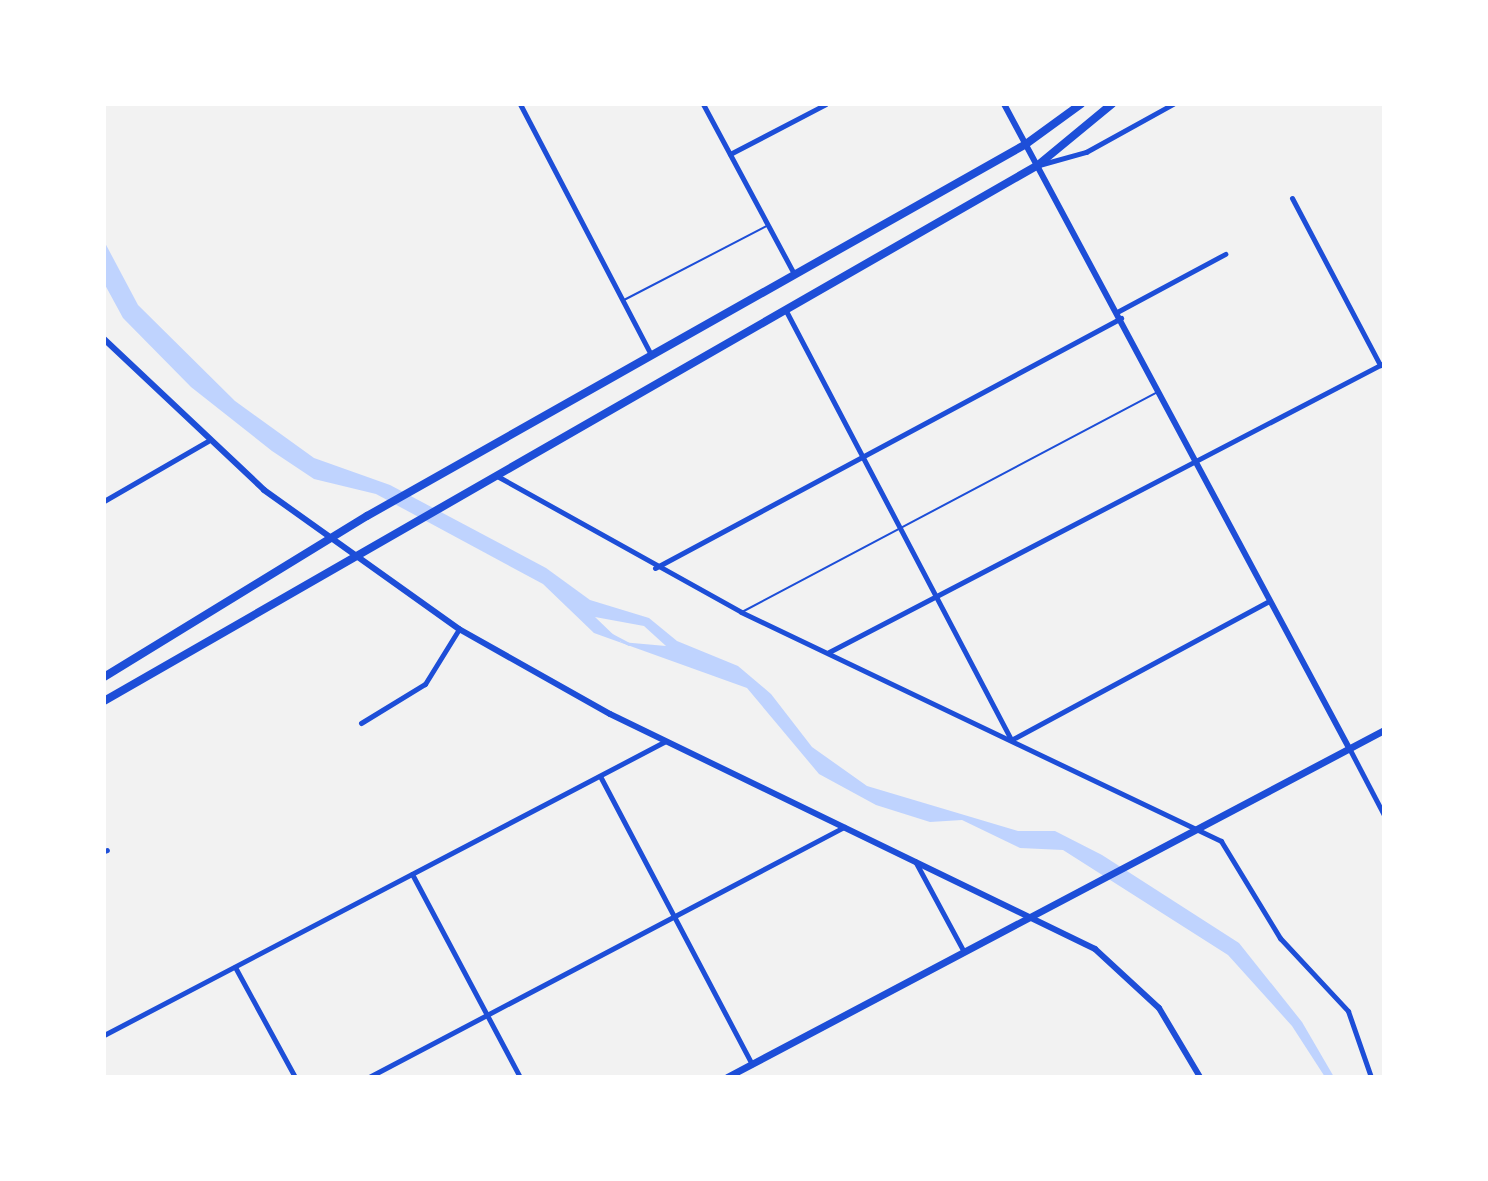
<!DOCTYPE html>
<html>
<head>
<meta charset="utf-8">
<style>
  body { margin:0 }
  #map { position:relative; width:1488px; height:1181px; overflow:hidden; background:#f2f2f2; font-family:"DejaVu Sans",sans-serif }
  div>[style] { position:absolute }
  .water>* { inset:0; background:#bfd3fe }
  .stream>* { height:3px; margin:-1.5px; padding:0 1.5px; transform-origin:1.5px; border-radius:1.5px; background:#bfd3fe }
  .service>* { height:2px; margin:-1px; padding:0 1px; transform-origin:1px; border-radius:1px; background:#1d4ed8 }
  .minor>* { height:5px; margin:-2.5px; padding:0 2.5px; transform-origin:2.5px; border-radius:2.5px; background:#1d4ed8 }
  .tertiary>* { height:6px; margin:-3px; padding:0 3px; transform-origin:3px; border-radius:3px; background:#1d4ed8 }
  .secondary>* { height:7px; margin:-3.5px; padding:0 3.5px; transform-origin:3.5px; border-radius:3.5px; background:#1d4ed8 }
  .primary>* { height:8px; margin:-4px; padding:0 4px; transform-origin:4px; border-radius:4px; background:#1d4ed8 }
  span { translate:-50% -50%; white-space:nowrap; text-align:center; line-height:1.15; -webkit-text-stroke:6px #fff; paint-order:stroke }
  .frame { position:absolute; inset:0; border:106px solid #fff; pointer-events:none }
</style>
</head>
<body>
<div id="map">
  <div class="water">
    <div style="clip-path:polygon(evenodd,104px 241px,138px 305px,235px 401px,314px 458px,390px 485px,546px 568px,590px 600px,649px 618px,677px 641px,738px 666px,771px 694px,812px 747px,867px 786px,1018px 831px,1055px 831px,1102px 855px,1239px 943px,1302px 1022px,1334px 1077px,1325px 1077px,1292px 1026px,1228px 955px,1063px 850px,1020px 848px,962px 820px,930px 822px,876px 805px,819px 774px,747px 688px,594px 633px,543px 584px,376px 494px,314px 479px,272px 451px,191px 387px,123px 318px,104px 283px,104px 241px,595px 617px,644px 626px,666px 646px,621px 642px,595px 617px)"></div>
  </div>
  <div class="stream">
    <div style="left:610px;top:634px;width:21px;rotate:28deg"></div>
  </div>
  <div class="service">
    <div style="left:624px;top:300px;width:161px;rotate:-27.4deg"></div>
    <div style="left:742px;top:612px;width:470px;rotate:-27.9deg"></div>
  </div>
  <div class="minor">
    <div style="left:520px;top:104px;width:283px;rotate:62.4deg"></div>
    <div style="left:703px;top:104px;width:193px;rotate:61.8deg"></div>
    <div style="left:730px;top:154px;width:108px;rotate:-27.5deg"></div>
    <div style="left:1039px;top:165px;width:49px;rotate:-15.5deg"></div>
    <div style="left:1086px;top:152px;width:99px;rotate:-28.9deg"></div>
    <div style="left:1292px;top:198px;width:189px;rotate:62.2deg"></div>
    <div style="left:785px;top:309px;width:487px;rotate:62.3deg"></div>
    <div style="left:1011px;top:740px;width:291px;rotate:-28.3deg"></div>
    <div style="left:1117px;top:312px;width:123px;rotate:-28.2deg"></div>
    <div style="left:497px;top:476px;width:279px;rotate:29.1deg"></div>
    <div style="left:741px;top:612px;width:532px;rotate:25.51deg"></div>
    <div style="left:1221px;top:841px;width:114px;rotate:58.7deg"></div>
    <div style="left:1280px;top:938px;width:100px;rotate:47deg"></div>
    <div style="left:1348px;top:1011px;width:70px;rotate:70.8deg"></div>
    <div style="left:104px;top:501px;width:120px;rotate:-30deg"></div>
    <div style="left:655px;top:568px;width:529px;rotate:-28.21deg"></div>
    <div style="left:829px;top:652px;width:626px;rotate:-27.51deg"></div>
    <div style="left:361px;top:723px;width:75px;rotate:-31.4deg"></div>
    <div style="left:425px;top:684px;width:65px;rotate:-58.3deg"></div>
    <div style="left:1349px;top:748px;width:76px;rotate:62.4deg"></div>
    <div style="left:600px;top:776px;width:326px;rotate:62.2deg"></div>
    <div style="left:104px;top:851px;width:3px;rotate:-18deg"></div>
    <div style="left:915px;top:861px;width:103px;rotate:61.7deg"></div>
    <div style="left:412px;top:874px;width:230px;rotate:62deg"></div>
    <div style="left:235px;top:967px;width:125px;rotate:61.4deg"></div>
    <div style="left:104px;top:1035px;width:634px;rotate:-27.62deg"></div>
    <div style="left:369px;top:1077px;width:537px;rotate:-27.76deg"></div>
  </div>
  <div class="tertiary">
    <div style="left:1004px;top:104px;width:731px;rotate:61.82deg"></div>
    <div style="left:104px;top:339px;width:220px;rotate:43.3deg"></div>
    <div style="left:264px;top:490px;width:239px;rotate:35.5deg"></div>
    <div style="left:459px;top:629px;width:173px;rotate:29.4deg"></div>
    <div style="left:610px;top:714px;width:539px;rotate:25.85deg"></div>
    <div style="left:1095px;top:949px;width:87px;rotate:42.7deg"></div>
    <div style="left:1159px;top:1008px;width:80px;rotate:59.3deg"></div>
  </div>
  <div class="secondary">
    <div style="left:727px;top:1077px;width:743px;rotate:-27.84deg"></div>
  </div>
  <div class="primary">
    <div style="left:104px;top:677px;width:308px;rotate:-31.5deg"></div>
    <div style="left:367px;top:516px;width:757px;rotate:-29.44deg"></div>
    <div style="left:1026px;top:144px;width:68px;rotate:-36deg"></div>
    <div style="left:104px;top:701px;width:1077px;rotate:-29.85deg"></div>
    <div style="left:1038px;top:165px;width:96px;rotate:-39.5deg"></div>
  </div>
  <div class="frame"></div>
</div>
</body>
</html>
